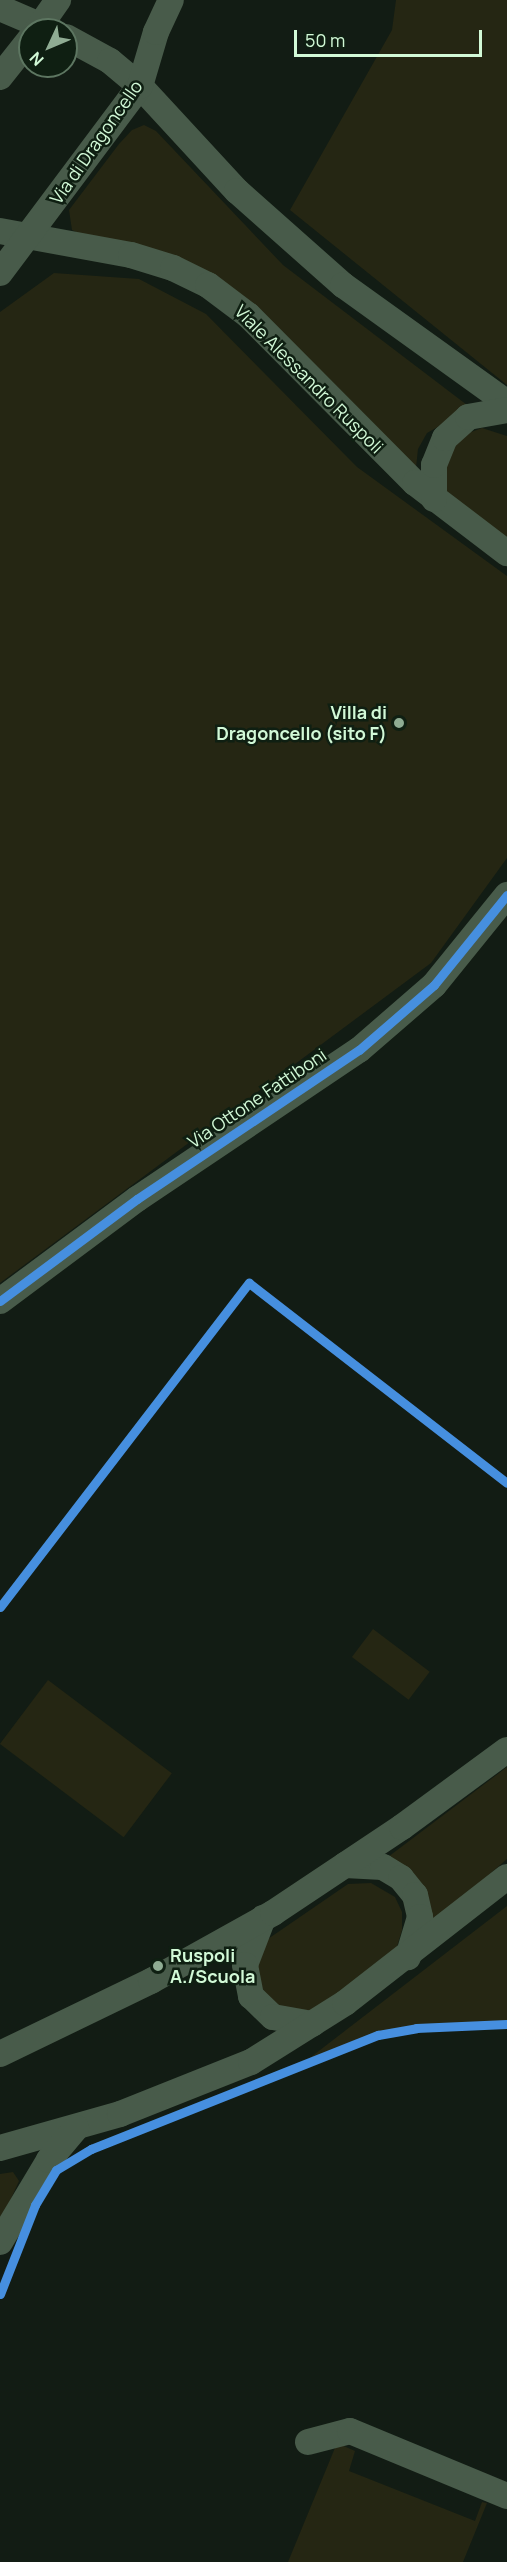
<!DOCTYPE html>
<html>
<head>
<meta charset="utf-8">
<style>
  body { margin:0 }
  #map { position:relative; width:507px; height:2562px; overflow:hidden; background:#121c14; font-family:Manrope,sans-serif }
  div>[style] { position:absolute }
  .green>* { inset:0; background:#252613; transform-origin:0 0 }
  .minor>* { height:26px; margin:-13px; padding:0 13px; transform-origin:13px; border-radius:13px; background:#485b4a }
  .cycleway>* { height:9px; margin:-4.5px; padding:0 4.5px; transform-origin:4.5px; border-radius:4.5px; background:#468fdf }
  .dots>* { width:16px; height:16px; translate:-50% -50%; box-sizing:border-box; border:3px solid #0f1f12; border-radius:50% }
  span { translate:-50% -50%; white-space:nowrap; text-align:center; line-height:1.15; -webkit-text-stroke:5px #0f1f12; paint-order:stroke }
  .street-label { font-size:18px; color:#d2f9d7 }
  .poi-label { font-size:18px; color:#d2f9d7; font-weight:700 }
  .right { translate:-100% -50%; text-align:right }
  .left { translate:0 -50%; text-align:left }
  .north { position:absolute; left:18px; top:18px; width:60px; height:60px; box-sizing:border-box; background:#0f1f12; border:2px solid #5d7661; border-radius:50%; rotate:226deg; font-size:16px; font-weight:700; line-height:24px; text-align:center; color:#d2f9d7 }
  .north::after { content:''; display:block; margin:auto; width:21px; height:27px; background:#8fac93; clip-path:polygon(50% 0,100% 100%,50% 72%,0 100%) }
  .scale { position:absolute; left:294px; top:30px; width:188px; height:27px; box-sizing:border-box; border:3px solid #d2f9d7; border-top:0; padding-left:8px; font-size:18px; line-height:21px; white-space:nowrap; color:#d2f9d7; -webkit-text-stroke:4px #0f1f12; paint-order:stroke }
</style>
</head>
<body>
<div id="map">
  <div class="green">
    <div style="clip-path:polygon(396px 0,507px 0,507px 385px,290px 210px,392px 30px)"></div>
    <div style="clip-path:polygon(144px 125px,156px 131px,283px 265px,471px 408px,427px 433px,418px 449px,415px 477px,257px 317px,72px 230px,69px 210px,119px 144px,132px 130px)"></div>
    <div style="clip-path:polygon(54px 273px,139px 279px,206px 314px,357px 467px,507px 576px,507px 858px,431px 963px,0 1283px,0 312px)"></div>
    <div style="clip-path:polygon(482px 428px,507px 436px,507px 540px,448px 499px,440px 483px,444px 456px,463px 435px)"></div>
    <div style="left:373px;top:1629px;width:71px;height:35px;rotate:37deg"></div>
    <div style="left:48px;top:1680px;width:155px;height:80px;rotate:37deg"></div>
    <div style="clip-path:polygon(507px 1767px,507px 1859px,426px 1930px,384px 1860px)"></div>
    <div style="clip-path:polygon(371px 1883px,395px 1897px,402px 1912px,402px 1930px,396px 1950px,321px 2008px,302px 2015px,277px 2012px,249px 1970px,265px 1941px,348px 1884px)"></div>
    <div style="clip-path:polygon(507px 1906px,507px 2024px,378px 2035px,298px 2067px)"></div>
    <div style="clip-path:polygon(13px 2172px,19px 2181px,0 2223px,0 2174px)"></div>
    <div style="clip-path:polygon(337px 2443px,355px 2451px,349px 2471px,475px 2521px,482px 2502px,487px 2503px,463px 2562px,288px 2562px)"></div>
  </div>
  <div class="minor">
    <div style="left:0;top:8px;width:56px;rotate:23.3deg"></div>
    <div style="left:37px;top:30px;width:37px;rotate:-55deg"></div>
    <div style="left:66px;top:37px;width:50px;rotate:28.6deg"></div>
    <div style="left:110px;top:61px;width:39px;rotate:40deg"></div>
    <div style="left:140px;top:86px;width:143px;rotate:47.3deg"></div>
    <div style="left:237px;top:191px;width:142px;rotate:41.6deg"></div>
    <div style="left:343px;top:285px;width:202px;rotate:35.7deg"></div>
    <div style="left:0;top:77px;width:48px;rotate:-51.7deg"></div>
    <div style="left:0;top:231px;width:133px;rotate:10.4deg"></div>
    <div style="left:131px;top:255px;width:44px;rotate:17.2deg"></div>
    <div style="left:173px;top:268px;width:39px;rotate:26deg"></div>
    <div style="left:208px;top:285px;width:50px;rotate:36.9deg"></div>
    <div style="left:248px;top:315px;width:237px;rotate:45.2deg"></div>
    <div style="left:415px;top:483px;width:116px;rotate:37.3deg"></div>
    <div style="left:0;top:273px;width:234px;rotate:-53.2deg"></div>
    <div style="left:140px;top:86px;width:56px;rotate:-73.5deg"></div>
    <div style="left:156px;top:32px;width:35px;rotate:-65deg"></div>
    <div style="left:434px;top:499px;width:34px;rotate:-90deg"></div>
    <div style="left:434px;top:465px;width:29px;rotate:-68deg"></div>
    <div style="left:445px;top:438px;width:31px;rotate:-42deg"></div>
    <div style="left:468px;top:417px;width:40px;rotate:-10deg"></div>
    <div style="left:0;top:1301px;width:171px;rotate:-36.7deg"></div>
    <div style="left:137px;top:1199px;width:267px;rotate:-33.9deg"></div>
    <div style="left:359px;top:1050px;width:99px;rotate:-40.9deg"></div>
    <div style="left:434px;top:985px;width:116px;rotate:-51deg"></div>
    <div style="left:345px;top:1865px;width:38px;rotate:3deg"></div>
    <div style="left:383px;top:1867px;width:21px;rotate:31deg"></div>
    <div style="left:401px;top:1878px;width:22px;rotate:51deg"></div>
    <div style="left:415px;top:1895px;width:23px;rotate:77deg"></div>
    <div style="left:420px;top:1917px;width:42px;rotate:106.7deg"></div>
    <div style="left:263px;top:1918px;width:50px;rotate:111deg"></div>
    <div style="left:245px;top:1965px;width:32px;rotate:79deg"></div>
    <div style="left:251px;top:1996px;width:30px;rotate:44deg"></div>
    <div style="left:273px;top:2017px;width:40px;rotate:10deg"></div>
    <div style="left:0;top:2054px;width:168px;rotate:-25.8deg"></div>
    <div style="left:151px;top:1981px;width:140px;rotate:-29.1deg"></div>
    <div style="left:273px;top:1913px;width:155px;rotate:-33.7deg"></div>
    <div style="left:402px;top:1827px;width:130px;rotate:-36.3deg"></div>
    <div style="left:0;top:2148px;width:125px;rotate:-15.8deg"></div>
    <div style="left:120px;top:2114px;width:141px;rotate:-21.7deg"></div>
    <div style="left:251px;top:2062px;width:111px;rotate:-32.1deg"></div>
    <div style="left:345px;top:2003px;width:205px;rotate:-37.9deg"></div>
    <div style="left:0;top:2242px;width:96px;rotate:-59.1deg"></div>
    <div style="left:49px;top:2160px;width:42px;rotate:-49.8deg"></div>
    <div style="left:308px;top:2442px;width:43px;rotate:-14.7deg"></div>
    <div style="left:350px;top:2431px;width:170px;rotate:22.5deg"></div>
  </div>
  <div class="cycleway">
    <div style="left:0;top:1301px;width:171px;rotate:-36.7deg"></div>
    <div style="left:137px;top:1199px;width:267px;rotate:-33.9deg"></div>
    <div style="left:359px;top:1050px;width:99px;rotate:-40.9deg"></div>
    <div style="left:434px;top:985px;width:116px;rotate:-51deg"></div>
    <div style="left:0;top:1607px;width:409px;rotate:-52.5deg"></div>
    <div style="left:249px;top:1283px;width:326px;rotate:37.8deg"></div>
    <div style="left:0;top:2294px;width:96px;rotate:-68.5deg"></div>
    <div style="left:35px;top:2205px;width:41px;rotate:-59deg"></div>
    <div style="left:56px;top:2170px;width:41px;rotate:-31deg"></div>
    <div style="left:91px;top:2149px;width:309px;rotate:-21.7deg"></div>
    <div style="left:378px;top:2035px;width:39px;rotate:-10deg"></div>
    <div style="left:416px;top:2028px;width:91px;rotate:-2.5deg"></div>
  </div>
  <div class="dots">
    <div style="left:399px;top:723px;background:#8fac93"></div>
    <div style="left:158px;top:1966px;background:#8fac93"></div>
  </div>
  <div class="street-label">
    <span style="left:96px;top:142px;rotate:-55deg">Via di Dragoncello</span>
    <span style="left:309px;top:379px;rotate:45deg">Viale Alessandro Ruspoli</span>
    <span style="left:257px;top:1098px;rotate:-34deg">Via Ottone Fattiboni</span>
  </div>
  <div class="poi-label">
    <span class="right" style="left:387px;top:723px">Villa di<br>Dragoncello (sito F)</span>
    <span class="left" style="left:170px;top:1966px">Ruspoli<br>A./Scuola</span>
  </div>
  <div class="north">N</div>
  <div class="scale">50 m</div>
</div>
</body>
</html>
